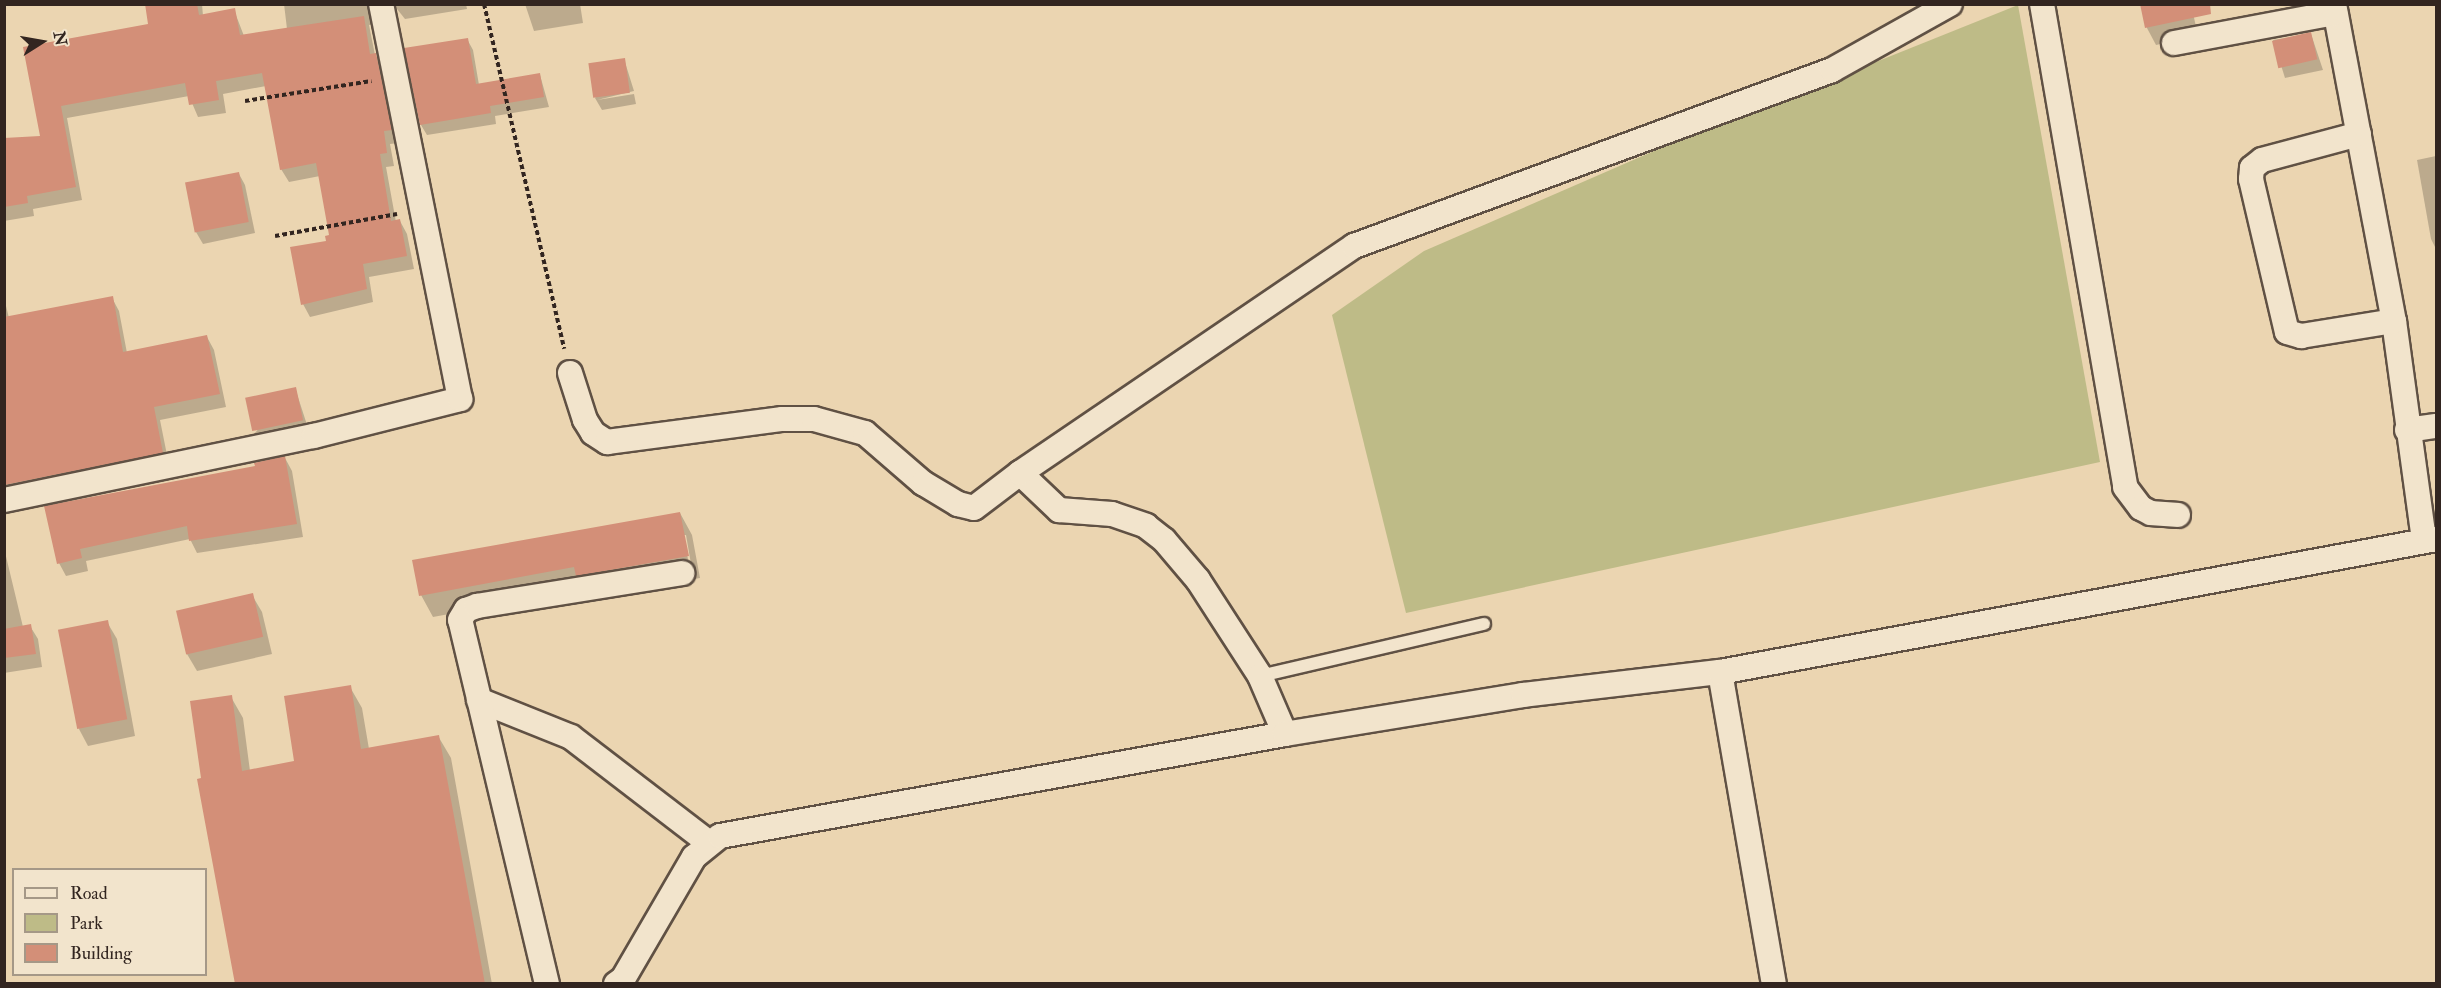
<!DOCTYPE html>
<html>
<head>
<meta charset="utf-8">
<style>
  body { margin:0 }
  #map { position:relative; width:2441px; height:988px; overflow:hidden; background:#ebd5b1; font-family:"IM FELL Double Pica",serif }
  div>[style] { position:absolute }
  .green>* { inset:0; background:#bebb87 }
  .shadow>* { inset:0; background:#0003 }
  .building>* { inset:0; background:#d38f78; transform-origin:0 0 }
  .path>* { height:4px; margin-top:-2px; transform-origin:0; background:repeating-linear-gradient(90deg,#322520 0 4.5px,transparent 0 7.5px) }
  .roads { filter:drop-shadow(2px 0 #605144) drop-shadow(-2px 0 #605144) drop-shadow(0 2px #605144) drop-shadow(0 -2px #605144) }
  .service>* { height:12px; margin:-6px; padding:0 6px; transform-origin:6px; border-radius:6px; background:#f2e4cc }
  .minor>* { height:24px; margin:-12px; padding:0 12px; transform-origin:12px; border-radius:12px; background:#f2e4cc }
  span { translate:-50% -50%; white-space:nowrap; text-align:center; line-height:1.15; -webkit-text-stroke:4.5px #f2e4cc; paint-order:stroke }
  .frame { position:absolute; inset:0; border:6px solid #322520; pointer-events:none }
  .legend { position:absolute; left:12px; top:868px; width:195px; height:108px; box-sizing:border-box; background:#f2e4cc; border:2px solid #a59887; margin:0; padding:8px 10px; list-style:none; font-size:18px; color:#322520 }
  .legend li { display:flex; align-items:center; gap:12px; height:30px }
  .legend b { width:30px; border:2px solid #a59887 }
  .north { position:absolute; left:12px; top:12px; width:60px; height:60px; -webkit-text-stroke:4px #f2e4cc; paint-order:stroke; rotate:79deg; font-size:16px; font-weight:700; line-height:24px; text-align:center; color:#322520 }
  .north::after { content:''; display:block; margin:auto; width:21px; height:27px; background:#322520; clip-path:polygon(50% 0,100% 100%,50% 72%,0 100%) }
</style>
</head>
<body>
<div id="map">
  <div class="green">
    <div style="clip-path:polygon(2018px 5px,2100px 462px,1406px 613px,1332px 315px,1424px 251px,1654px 151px)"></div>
  </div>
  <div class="shadow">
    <div style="clip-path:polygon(147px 4px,202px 4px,203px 16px,234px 10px,244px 36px,287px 29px,284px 4px,383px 4px,375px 24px,369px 25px,375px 55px,383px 68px,398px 143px,390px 144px,394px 166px,386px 167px,396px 222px,400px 221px,407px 234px,414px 269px,369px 277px,373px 302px,310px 317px,303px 304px,331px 236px,320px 176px,289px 182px,281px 169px,266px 86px,223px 94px,226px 113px,198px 117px,189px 96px,67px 118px,82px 200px,33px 209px,34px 216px,4px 221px,4px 144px,42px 137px,25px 48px,150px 25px)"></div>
    <div style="clip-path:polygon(393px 4px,466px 4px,467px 9px,405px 19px)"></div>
    <div style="clip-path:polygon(525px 4px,580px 4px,583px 23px,534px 31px)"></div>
    <div style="clip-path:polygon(2142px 4px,2191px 4px,2198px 36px,2156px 45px,2147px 28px)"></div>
    <div style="clip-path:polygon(2311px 34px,2323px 70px,2285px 78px,2273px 40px)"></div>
    <div style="clip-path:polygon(467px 39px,473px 50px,479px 85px,540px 75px,549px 107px,495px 116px,496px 124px,427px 135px,421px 125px,406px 50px)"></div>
    <div style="clip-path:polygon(624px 59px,634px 91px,597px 100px,634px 94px,636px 104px,602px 110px,595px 98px)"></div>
    <div style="clip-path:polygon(2436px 156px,2436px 249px,2431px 239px,2417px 160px)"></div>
    <div style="clip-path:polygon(239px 174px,245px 185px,255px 233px,203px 244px,196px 232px)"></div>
    <div style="clip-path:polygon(4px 298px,9px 318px,112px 298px,119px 311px,127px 353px,207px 337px,214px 350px,226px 407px,160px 420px,169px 465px,4px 499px)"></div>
    <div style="clip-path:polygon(295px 388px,309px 431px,261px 445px,254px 434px)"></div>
    <div style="clip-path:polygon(285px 458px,292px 471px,303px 537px,197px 553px,190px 539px,86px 561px,88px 571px,66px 576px,59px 563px,46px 507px,256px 467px)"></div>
    <div style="clip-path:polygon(evenodd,680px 513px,692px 535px,700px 578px,590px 597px,585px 589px,433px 617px,421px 595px,680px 513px,683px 535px,686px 535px,691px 564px,689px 564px,683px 535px)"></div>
    <div style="clip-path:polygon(4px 548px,23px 627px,30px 626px,38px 639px,42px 667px,4px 673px)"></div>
    <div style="clip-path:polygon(252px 595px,262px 612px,272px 654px,197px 671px,187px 654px)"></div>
    <div style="clip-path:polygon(107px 622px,117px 639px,135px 736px,88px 746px,79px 729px)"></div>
    <div style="clip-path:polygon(350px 687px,362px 708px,369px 749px,438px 736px,451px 758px,492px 984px,236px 984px,202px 779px,231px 697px,243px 718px,250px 771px,296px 762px)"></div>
  </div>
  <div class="building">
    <div style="clip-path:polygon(145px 4px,197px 4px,199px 15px,235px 8px,240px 35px,364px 16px,370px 54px,376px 53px,392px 130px,384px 131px,387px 153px,380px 154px,391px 221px,400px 219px,407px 256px,363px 264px,367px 289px,301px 305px,290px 247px,326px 241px,325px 236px,329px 235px,316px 163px,280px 170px,262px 73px,216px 81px,219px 100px,189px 105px,185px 83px,61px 106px,76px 187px,27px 196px,28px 203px,4px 207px,4px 138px,40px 136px,23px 47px,148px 24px)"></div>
    <div style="clip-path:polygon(2140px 4px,2210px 4px,2211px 14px,2145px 28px)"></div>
    <div style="left:2311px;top:32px;width:28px;height:40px;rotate:77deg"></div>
    <div style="clip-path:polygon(468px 38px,476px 84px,540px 73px,544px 97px,490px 106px,491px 113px,420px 125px,404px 48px)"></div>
    <div style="left:625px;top:58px;width:35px;height:37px;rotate:82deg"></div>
    <div style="left:239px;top:172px;width:51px;height:55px;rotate:79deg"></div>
    <div style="clip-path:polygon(113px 296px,123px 352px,207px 335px,220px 394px,154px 407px,163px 453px,4px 485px,4px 317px)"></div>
    <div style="left:296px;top:387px;width:34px;height:52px;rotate:78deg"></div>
    <div style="clip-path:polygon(285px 456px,297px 524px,189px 541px,187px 526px,80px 549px,82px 558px,57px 564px,44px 506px,255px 466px,254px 463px)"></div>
    <div style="clip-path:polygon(680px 512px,689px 556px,576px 576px,574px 567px,419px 596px,412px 560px)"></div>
    <div style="left:253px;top:593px;width:45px;height:79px;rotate:77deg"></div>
    <div style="left:108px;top:620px;width:101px;height:51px;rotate:79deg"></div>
    <div style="clip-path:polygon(31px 624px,36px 654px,4px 658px,4px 629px)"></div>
    <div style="clip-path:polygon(351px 685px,361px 749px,439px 735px,485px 984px,235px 984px,197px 779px,201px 778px,190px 701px,232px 695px,242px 771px,294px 761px,284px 696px)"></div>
  </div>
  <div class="path">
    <div style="left:484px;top:4px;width:354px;rotate:76.9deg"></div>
    <div style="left:245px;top:101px;width:128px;rotate:-9deg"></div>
    <div style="left:275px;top:236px;width:124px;rotate:-10.2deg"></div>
  </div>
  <div class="roads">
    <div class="service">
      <div style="left:1260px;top:676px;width:230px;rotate:-13.1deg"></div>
    </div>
    <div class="minor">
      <div style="left:2042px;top:4px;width:490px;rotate:80.2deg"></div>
      <div style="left:2125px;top:487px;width:26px;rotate:53deg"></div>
      <div style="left:2141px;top:508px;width:11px;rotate:27deg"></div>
      <div style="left:2151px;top:513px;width:27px;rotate:4deg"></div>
      <div style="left:2334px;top:4px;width:323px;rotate:79.3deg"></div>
      <div style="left:2394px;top:321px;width:222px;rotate:82.2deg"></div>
      <div style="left:2174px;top:43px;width:164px;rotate:-10.6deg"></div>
      <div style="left:2359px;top:134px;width:100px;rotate:165deg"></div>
      <div style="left:2262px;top:160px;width:13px;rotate:141deg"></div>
      <div style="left:2252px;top:168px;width:11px;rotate:95deg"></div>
      <div style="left:2251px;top:179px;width:157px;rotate:76.8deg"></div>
      <div style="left:2287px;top:332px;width:15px;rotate:16deg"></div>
      <div style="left:2301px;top:336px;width:94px;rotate:-9.2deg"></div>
      <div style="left:570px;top:373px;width:49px;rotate:72.3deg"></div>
      <div style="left:585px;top:420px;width:15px;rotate:58deg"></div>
      <div style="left:593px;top:433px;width:17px;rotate:33deg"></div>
      <div style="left:607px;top:442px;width:177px;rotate:-7.5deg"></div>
      <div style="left:782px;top:419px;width:32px"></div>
      <div style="left:814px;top:419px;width:53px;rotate:15.4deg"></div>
      <div style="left:865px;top:433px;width:77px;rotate:40.8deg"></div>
      <div style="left:923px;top:483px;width:41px;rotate:31deg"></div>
      <div style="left:958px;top:504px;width:16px;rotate:14deg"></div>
      <div style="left:974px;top:508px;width:58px;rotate:-37.3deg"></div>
      <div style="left:1020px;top:473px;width:54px;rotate:43.5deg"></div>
      <div style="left:1059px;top:510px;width:53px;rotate:4.3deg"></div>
      <div style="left:1112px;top:514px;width:36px;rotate:19deg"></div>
      <div style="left:1146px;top:526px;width:23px;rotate:38deg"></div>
      <div style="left:1164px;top:540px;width:52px;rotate:49.6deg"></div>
      <div style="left:1198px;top:580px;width:114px;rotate:57.1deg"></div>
      <div style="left:1260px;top:676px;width:63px;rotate:66.7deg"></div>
      <div style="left:2407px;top:430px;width:29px;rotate:-8deg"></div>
      <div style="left:1020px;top:473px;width:404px;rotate:-34.2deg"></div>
      <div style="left:1354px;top:246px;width:509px;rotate:-20.21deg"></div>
      <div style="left:1832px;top:70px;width:135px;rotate:-29.2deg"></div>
      <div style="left:4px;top:500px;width:317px;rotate:-11.7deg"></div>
      <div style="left:314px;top:436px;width:151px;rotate:-14.2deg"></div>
      <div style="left:460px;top:399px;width:403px;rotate:-101.3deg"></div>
      <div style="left:1720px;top:672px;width:317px;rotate:80.2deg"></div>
      <div style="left:479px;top:700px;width:99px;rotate:21.9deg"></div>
      <div style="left:571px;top:737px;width:173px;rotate:37.5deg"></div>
      <div style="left:547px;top:984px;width:374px;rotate:-103.4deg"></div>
      <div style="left:460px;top:620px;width:12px;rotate:-59deg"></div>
      <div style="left:466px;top:610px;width:12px;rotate:-20deg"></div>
      <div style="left:477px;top:606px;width:208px;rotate:-9.1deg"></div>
      <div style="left:616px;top:984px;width:9px;rotate:-36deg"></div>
      <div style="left:623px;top:979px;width:141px;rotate:-59.8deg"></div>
      <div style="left:694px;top:857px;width:33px;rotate:-39deg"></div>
      <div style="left:720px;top:836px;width:574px;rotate:-10.23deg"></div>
      <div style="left:1285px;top:734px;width:241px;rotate:-9.3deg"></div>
      <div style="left:1523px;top:695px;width:198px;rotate:-6.7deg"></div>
      <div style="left:1720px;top:672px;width:728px;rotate:-10.52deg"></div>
    </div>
  </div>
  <div class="frame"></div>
  <ul class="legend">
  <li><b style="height:8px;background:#f2e4cc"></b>Road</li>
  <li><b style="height:16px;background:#bebb87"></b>Park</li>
  <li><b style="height:16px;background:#d38f78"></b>Building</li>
  </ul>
  <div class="north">N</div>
</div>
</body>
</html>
